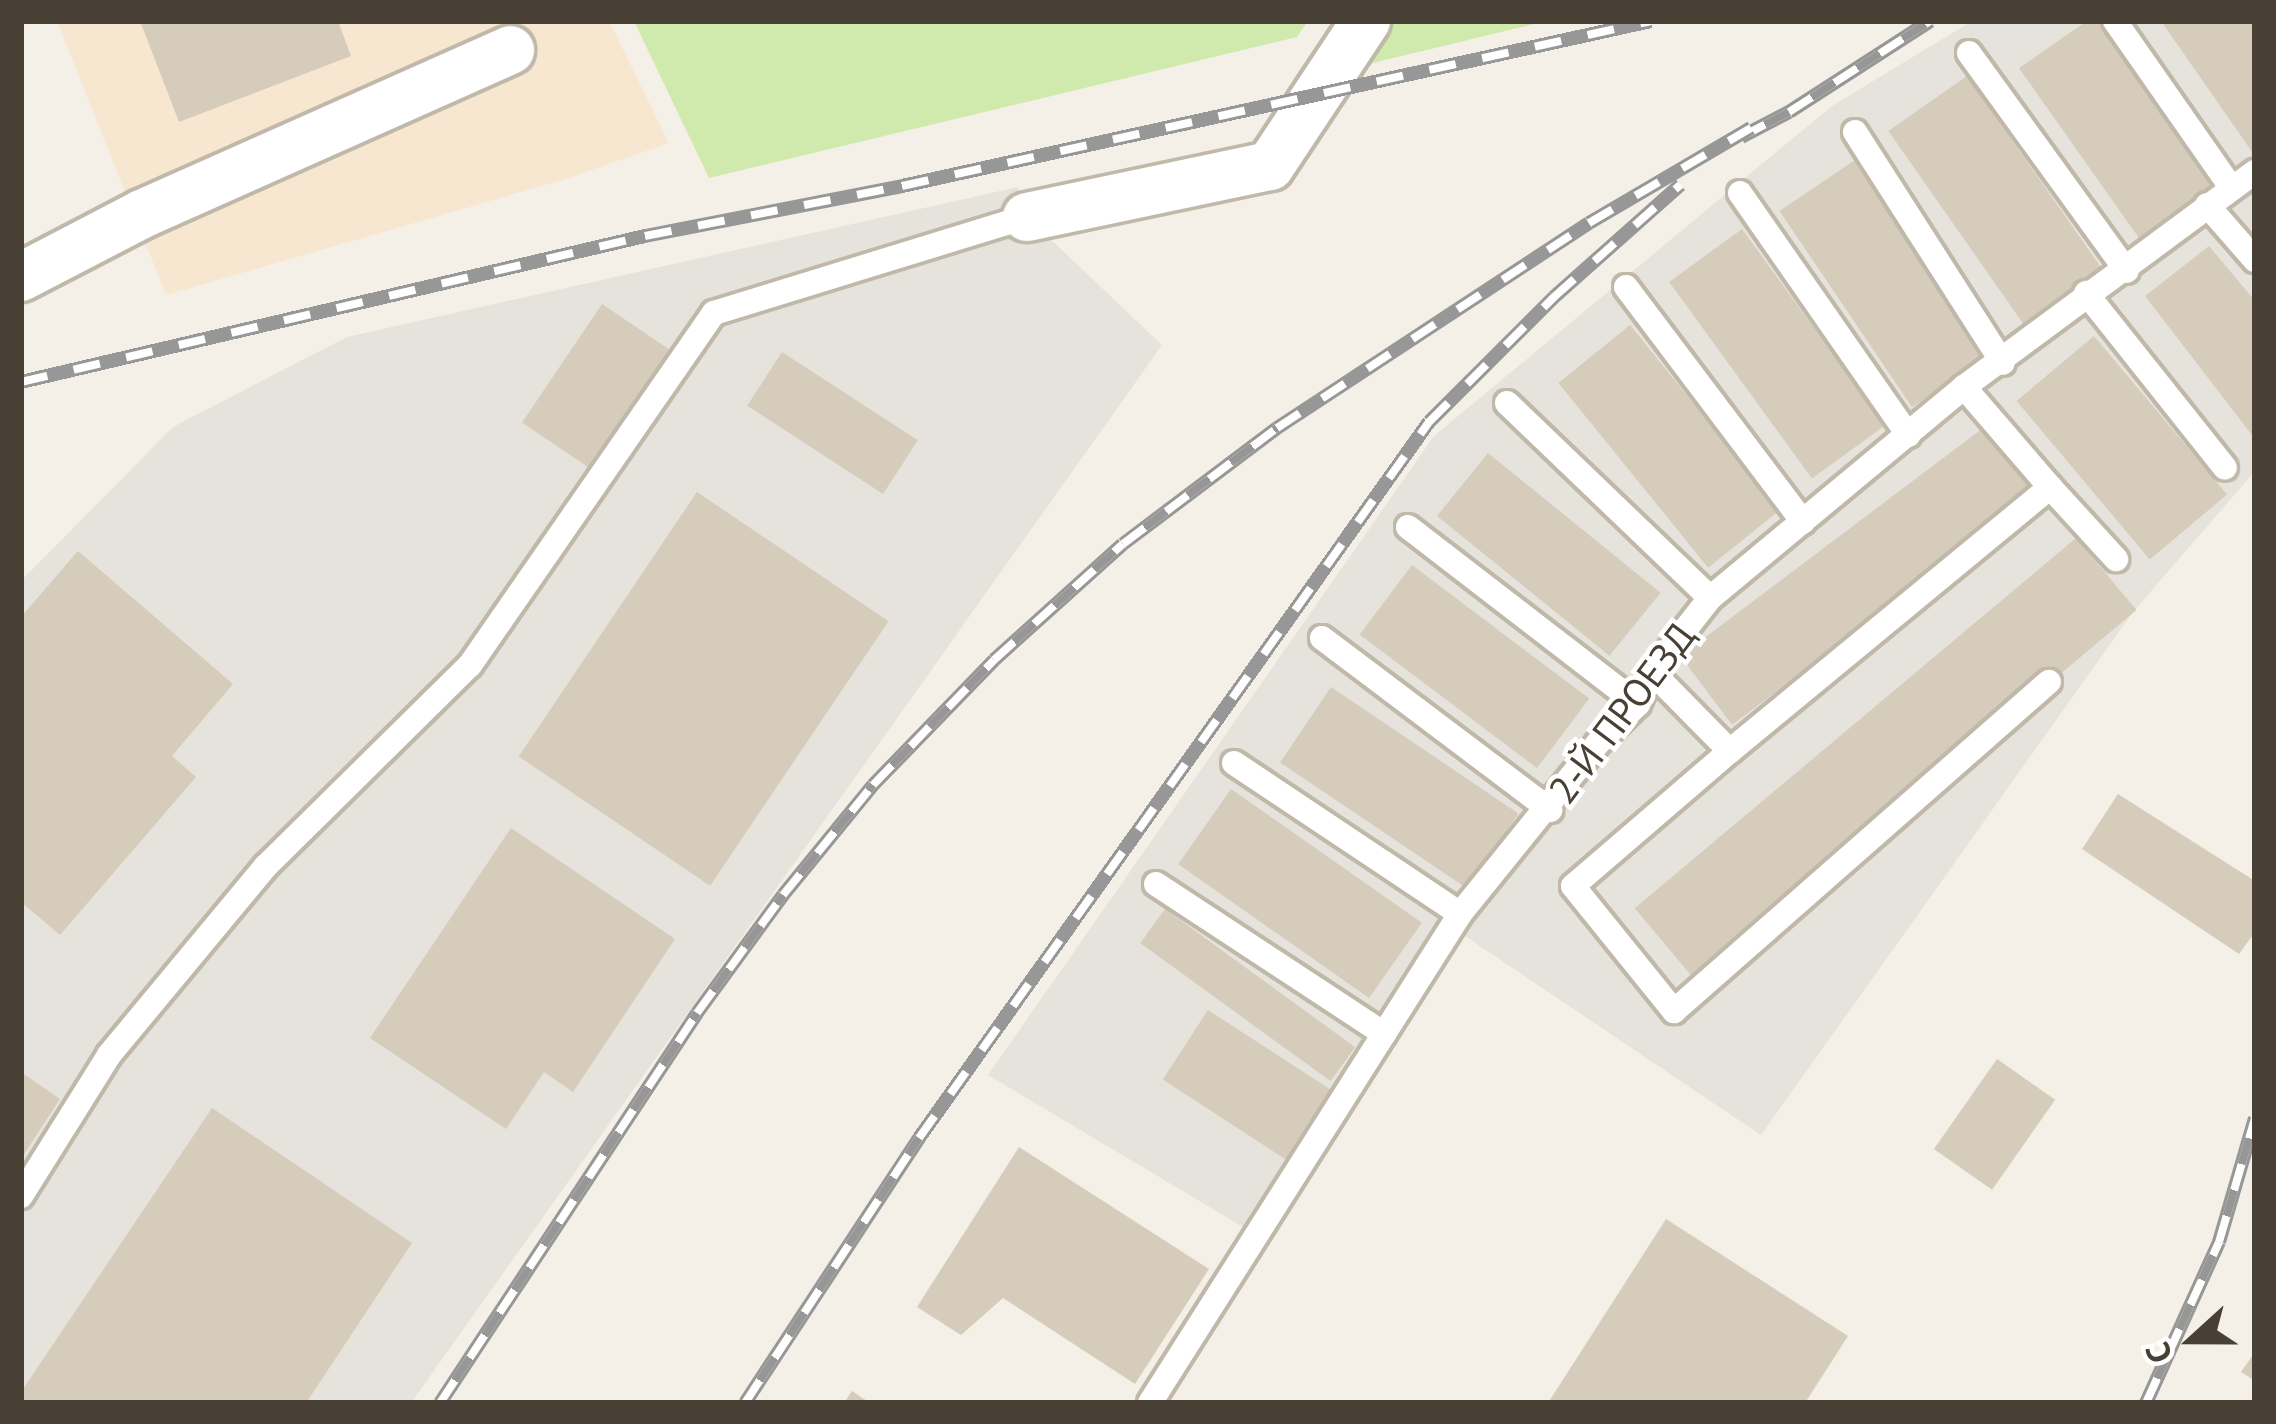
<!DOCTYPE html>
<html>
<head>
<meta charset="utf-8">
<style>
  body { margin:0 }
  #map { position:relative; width:2276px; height:1424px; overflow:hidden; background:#f4f0e7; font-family:"PT Sans",sans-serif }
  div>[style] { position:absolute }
  .commercial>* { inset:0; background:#f7e7d1 }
  .industrial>* { inset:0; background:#e6e2dc }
  .green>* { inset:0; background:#d0eaae }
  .building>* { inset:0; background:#d6ccbc; transform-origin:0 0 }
  .roads { filter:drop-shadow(3px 0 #c0b8a9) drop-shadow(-3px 0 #c0b8a9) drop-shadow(0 3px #c0b8a9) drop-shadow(0 -3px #c0b8a9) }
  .service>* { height:24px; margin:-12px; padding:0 12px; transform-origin:12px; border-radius:12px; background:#fff }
  .minor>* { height:48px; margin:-24px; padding:0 24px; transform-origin:24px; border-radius:24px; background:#fff }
  .rail>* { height:14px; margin-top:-7px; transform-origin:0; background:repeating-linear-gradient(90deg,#fff 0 27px,#979797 0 54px); box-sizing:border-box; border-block:3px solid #979797 }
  span { translate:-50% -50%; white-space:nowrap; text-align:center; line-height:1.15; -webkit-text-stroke:9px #fff; paint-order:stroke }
  .street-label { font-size:39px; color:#484035 }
  .frame { position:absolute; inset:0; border:24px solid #484035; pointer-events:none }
  .north { position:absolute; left:2132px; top:1280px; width:120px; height:120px; -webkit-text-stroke:9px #fff; paint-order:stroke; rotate:249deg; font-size:33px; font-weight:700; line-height:48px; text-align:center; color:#484035 }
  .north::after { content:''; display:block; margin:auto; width:42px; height:54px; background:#484035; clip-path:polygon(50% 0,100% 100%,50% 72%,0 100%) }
</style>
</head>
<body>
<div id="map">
  <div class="commercial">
    <div style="clip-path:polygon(57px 21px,609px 21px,669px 143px,566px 179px,166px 295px)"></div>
  </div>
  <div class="industrial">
    <div style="clip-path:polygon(1972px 21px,2255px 21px,2255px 471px,2133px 612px,1761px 1135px,1453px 928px,1255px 1234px,988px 1075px,1434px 436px,1832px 106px)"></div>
    <div style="clip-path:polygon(1018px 187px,1027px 217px,1162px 345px,411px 1403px,21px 1403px,21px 581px,173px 427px,347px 337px)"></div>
  </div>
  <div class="green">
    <div style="clip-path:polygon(634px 21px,1308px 21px,1297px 37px,709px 178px)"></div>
    <div style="clip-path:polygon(1384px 21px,1547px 21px,1352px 68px)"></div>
  </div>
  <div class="building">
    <div style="clip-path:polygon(140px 21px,338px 21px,351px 56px,179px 122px)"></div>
    <div style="clip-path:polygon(2087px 21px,2097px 21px,2220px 195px,2146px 248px,2019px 68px)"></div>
    <div style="clip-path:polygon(2161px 21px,2251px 21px,2255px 26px,2255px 156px)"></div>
    <div style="left:1967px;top:76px;width:236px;height:96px;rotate:55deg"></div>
    <div style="left:1855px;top:160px;width:237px;height:91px;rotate:56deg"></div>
    <div style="left:1742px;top:229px;width:243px;height:90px;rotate:54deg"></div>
    <div style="clip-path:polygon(2209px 246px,2255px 301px,2255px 439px,2145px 296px)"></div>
    <div style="left:602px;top:304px;width:87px;height:143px;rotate:34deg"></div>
    <div style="left:1630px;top:325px;width:238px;height:92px;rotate:51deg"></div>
    <div style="left:2094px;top:336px;width:207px;height:101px;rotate:50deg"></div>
    <div style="left:782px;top:352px;width:162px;height:64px;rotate:33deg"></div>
    <div style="left:1995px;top:419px;width:86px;height:394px;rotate:53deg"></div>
    <div style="left:1488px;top:453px;width:222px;height:81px;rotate:39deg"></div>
    <div style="left:697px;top:492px;width:231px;height:319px;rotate:34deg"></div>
    <div style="left:2076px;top:538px;width:94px;height:576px;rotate:50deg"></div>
    <div style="clip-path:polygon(78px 551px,233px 684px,172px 756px,196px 777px,60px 935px,21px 902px,21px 617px)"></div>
    <div style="left:1412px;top:565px;width:222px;height:87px;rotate:37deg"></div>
    <div style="left:1331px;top:687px;width:226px;height:91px;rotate:34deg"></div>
    <div style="left:1231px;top:789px;width:233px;height:92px;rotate:35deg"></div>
    <div style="clip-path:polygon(2118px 794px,2255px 881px,2255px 932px,2239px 954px,2082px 849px)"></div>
    <div style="clip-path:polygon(511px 828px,675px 939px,573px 1092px,544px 1072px,506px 1129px,370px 1038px)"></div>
    <div style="left:1165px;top:909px;width:235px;height:42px;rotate:36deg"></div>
    <div style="left:1208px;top:1010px;width:154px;height:83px;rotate:33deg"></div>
    <div style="left:1997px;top:1059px;width:71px;height:110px;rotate:35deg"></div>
    <div style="clip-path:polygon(21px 1072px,60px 1099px,21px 1159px)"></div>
    <div style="clip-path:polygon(212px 1108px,412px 1243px,306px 1403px,21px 1403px,21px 1392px)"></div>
    <div style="clip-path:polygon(1019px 1147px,1209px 1269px,1135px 1384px,1003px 1298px,961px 1335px,917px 1307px)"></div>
    <div style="clip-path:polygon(1666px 1219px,1848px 1336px,1805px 1403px,1548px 1403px)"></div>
    <div style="clip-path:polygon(2255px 1352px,2255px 1381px,2241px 1372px)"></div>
    <div style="clip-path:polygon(852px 1391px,870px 1403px,844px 1403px)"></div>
  </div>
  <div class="roads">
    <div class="service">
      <div style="left:2115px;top:21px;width:203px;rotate:55.1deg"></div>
      <div style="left:1969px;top:53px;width:269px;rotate:54.1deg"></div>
      <div style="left:1855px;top:132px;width:274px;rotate:57.4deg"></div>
      <div style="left:1740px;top:193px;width:295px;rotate:55.2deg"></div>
      <div style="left:2207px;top:205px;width:73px;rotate:48.9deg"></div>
      <div style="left:1626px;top:287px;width:294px;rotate:53deg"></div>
      <div style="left:2086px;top:293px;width:223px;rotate:51.5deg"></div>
      <div style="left:1507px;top:403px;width:281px;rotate:43.8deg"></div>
      <div style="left:2050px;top:487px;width:98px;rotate:47.5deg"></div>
      <div style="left:1408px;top:527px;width:290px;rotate:37.6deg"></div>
      <div style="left:1322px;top:638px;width:286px;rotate:37deg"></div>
      <div style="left:1652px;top:672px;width:111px;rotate:45.4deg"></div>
      <div style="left:1730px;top:751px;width:415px;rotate:-39.5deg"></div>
      <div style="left:2050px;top:487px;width:132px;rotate:-130.7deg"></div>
      <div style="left:1730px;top:751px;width:207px;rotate:139.3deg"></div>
      <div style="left:1573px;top:886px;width:161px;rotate:51.1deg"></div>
      <div style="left:1674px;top:1011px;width:499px;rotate:-41.3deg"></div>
      <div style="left:1234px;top:763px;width:272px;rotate:33.7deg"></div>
      <div style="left:1156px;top:884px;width:273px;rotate:33.3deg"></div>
      <div style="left:21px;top:1196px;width:166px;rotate:-58deg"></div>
      <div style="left:109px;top:1055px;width:246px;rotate:-50.3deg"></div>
      <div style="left:266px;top:866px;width:286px;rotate:-44.6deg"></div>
      <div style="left:470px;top:665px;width:428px;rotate:-55.3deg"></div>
      <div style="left:714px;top:313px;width:327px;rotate:-17.1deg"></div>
      <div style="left:1150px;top:1403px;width:579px;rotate:-57.63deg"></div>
      <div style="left:1460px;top:914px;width:220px;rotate:-51.1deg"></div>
      <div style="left:1598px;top:743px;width:56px;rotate:-44.3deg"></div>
      <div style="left:1638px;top:704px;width:35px;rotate:-66deg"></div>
      <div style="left:1652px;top:672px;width:94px;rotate:-51.9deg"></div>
      <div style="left:1710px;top:598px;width:330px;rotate:-39.7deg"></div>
      <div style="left:1964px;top:387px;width:362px;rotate:-36.5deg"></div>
    </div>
    <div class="minor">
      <div style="left:1027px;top:217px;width:248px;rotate:-11.9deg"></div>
      <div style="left:1270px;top:166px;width:174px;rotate:-56.5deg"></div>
      <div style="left:21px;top:277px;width:136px;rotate:-27.5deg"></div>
      <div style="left:142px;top:214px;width:403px;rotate:-24deg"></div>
    </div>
  </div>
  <div class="rail">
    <div style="left:1741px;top:137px;width:54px;rotate:-27.5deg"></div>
    <div style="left:1789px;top:112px;width:168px;rotate:-32.8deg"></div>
    <div style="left:21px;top:382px;width:641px;rotate:-13.17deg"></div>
    <div style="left:645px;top:236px;width:262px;rotate:-11deg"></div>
    <div style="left:902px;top:186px;width:767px;rotate:-12.42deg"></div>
    <div style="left:440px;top:1403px;width:467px;rotate:-56.6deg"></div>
    <div style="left:697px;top:1013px;width:146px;rotate:-53.9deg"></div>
    <div style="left:783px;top:895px;width:142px;rotate:-50.7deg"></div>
    <div style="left:873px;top:785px;width:174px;rotate:-45.9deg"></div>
    <div style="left:994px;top:660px;width:173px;rotate:-42deg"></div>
    <div style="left:1123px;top:544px;width:193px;rotate:-37deg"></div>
    <div style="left:1277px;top:428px;width:373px;rotate:-33.3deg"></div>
    <div style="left:1589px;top:223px;width:188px;rotate:-30.4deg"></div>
    <div style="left:745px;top:1403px;width:317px;rotate:-56.7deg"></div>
    <div style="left:919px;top:1138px;width:879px;rotate:-54.54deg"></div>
    <div style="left:1429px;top:422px;width:177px;rotate:-45deg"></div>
    <div style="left:1554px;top:297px;width:169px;rotate:-41.6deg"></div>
    <div style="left:2146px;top:1403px;width:177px;rotate:-65.6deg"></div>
    <div style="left:2219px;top:1242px;width:129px;rotate:-73.8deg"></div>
  </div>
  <div class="street-label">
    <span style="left:1622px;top:713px;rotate:-53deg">2-Й ПРОЕЗД</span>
  </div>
  <div class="frame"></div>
  <div class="north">С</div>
</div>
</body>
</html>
